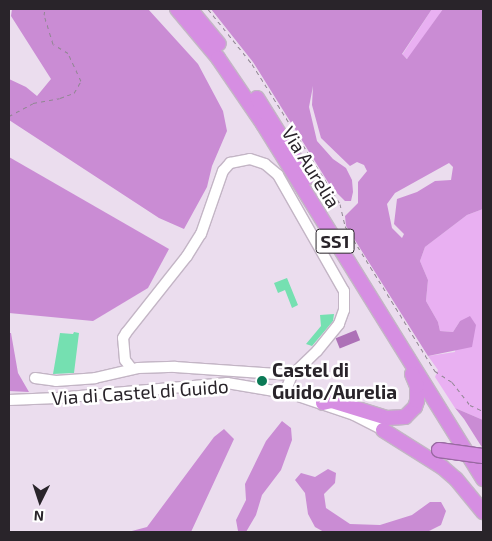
<!DOCTYPE html>
<html>
<head>
<meta charset="utf-8">
<style>
  body { margin:0 }
  #map { position:relative; width:492px; height:541px; overflow:hidden; background:#ebddee; font-family:"Exo 2",sans-serif }
  div>[style] { position:absolute }
  .green>* { inset:0; background:#e9b0f2 }
  .forest>* { inset:0; background:#ca8cd4 }
  .water>* { inset:0; background:#ad71b7; transform-origin:0 0 }
  .building>* { inset:0; background:#75e0b1 }
  .path>* { height:1px; margin-top:-0.5px; transform-origin:0; background:repeating-linear-gradient(90deg,#908692 0 4px,transparent 0 8px) }
  .roads { filter:drop-shadow(1px 0 #c3b5c5) drop-shadow(-1px 0 #c3b5c5) drop-shadow(0 1px #c3b5c5) drop-shadow(0 -1px #c3b5c5) }
  .minor>* { height:10px; margin:-5px; padding:0 5px; transform-origin:5px; border-radius:5px; background:#fff }
  .highway>* { height:14px; margin:-7px; padding:0 7px; transform-origin:7px; border-radius:7px; background:#d68ee2 }
  .bridges { filter:drop-shadow(1px 0 #9969a2) drop-shadow(-1px 0 #9969a2) drop-shadow(0 1px #9969a2) drop-shadow(0 -1px #9969a2) }
  .highway-bridge>* { height:14px; margin:-7px; padding:0 7px; transform-origin:7px; border-radius:7px; background:#d68ee2 }
  .dots>* { width:14px; height:14px; translate:-50% -50%; box-sizing:border-box; border:2px solid #fff; border-radius:50% }
  span { translate:-50% -50%; white-space:nowrap; text-align:center; line-height:1.15; -webkit-text-stroke:5px #fff; paint-order:stroke }
  .shield-label span { padding:1px 4px; background:#fff; border:1px solid; border-radius:4px; -webkit-text-stroke-width:0 }
  .shield-label { font-size:18px; color:#29242a; font-weight:700 }
  .street-label { font-size:19px; color:#29242a }
  .poi-label { font-size:19px; color:#29242a; font-weight:700 }
  .left { translate:0 -50%; text-align:left }
  .frame { position:absolute; inset:0; border:10px solid #29242a; pointer-events:none }
  .north { position:absolute; left:15px; top:476px; width:50px; height:50px; -webkit-text-stroke:4px #fff; paint-order:stroke; rotate:184deg; font-size:14px; font-weight:700; line-height:20px; text-align:center; color:#29242a }
  .north::after { content:''; display:block; margin:auto; width:18px; height:22px; background:#29242a; clip-path:polygon(50% 0,100% 100%,50% 72%,0 100%) }
</style>
</head>
<body>
<div id="map">
  <div class="green">
    <div style="clip-path:polygon(432px 9px,443px 9px,408px 59px,402px 55px)"></div>
    <div style="clip-path:polygon(483px 209px,483px 420px,455px 408px,435px 377px,438px 370px,428px 356px,455px 352px,460px 321px,453px 332px,440px 331px,438px 322px,426px 301px,428px 280px,420px 261px,425px 247px,467px 215px)"></div>
  </div>
  <div class="forest">
    <div style="clip-path:polygon(12px 9px,148px 9px,198px 64px,223px 111px,227px 131px,212px 166px,207px 187px,184px 229px,159px 218px,9px 120px,9px 79px,26px 87px,37px 96px,51px 79px,11px 16px)"></div>
    <div style="clip-path:polygon(evenodd,211px 9px,432px 9px,402px 54px,407px 59px,443px 9px,483px 9px,483px 209px,467px 215px,425px 247px,420px 261px,428px 280px,426px 301px,438px 322px,440px 331px,453px 332px,460px 321px,470px 316px,476px 325px,472px 347px,428px 356px,346px 226px,345px 216px,358px 203px,358px 182px,367px 171px,364px 165px,357px 162px,350px 166px,321px 138px,312px 105px,313px 86px,309px 107px,317px 141px,333px 159px,346px 168px,352px 180px,353px 192px,351px 201px,345px 201px,331px 187px,253px 62px,211px 9px,449px 163px,453px 167px,451px 180px,435px 181px,417px 192px,397px 199px,394px 224px,404px 234px,402px 238px,392px 228px,387px 204px,395px 193px,449px 163px)"></div>
    <div style="clip-path:polygon(9px 157px,169px 249px,148px 288px,93px 321px,9px 313px)"></div>
    <div style="clip-path:polygon(9px 333px,11px 333px,18px 373px,29px 392px,9px 391px)"></div>
    <div style="clip-path:polygon(455px 408px,483px 420px,483px 449px,464px 419px)"></div>
    <div style="clip-path:polygon(282px 421px,291px 428px,292px 440px,281px 470px,262px 495px,256px 515px,246px 532px,238px 531px,236px 520px,246px 500px,245px 484px,266px 441px)"></div>
    <div style="clip-path:polygon(224px 429px,234px 439px,191px 532px,128px 532px,147px 527px,214px 437px)"></div>
    <div style="clip-path:polygon(328px 469px,336px 473px,335px 483px,324px 494px,326px 508px,350px 524px,380px 525px,412px 515px,430px 502px,441px 502px,446px 511px,441px 525px,427px 532px,324px 532px,315px 527px,308px 514px,305px 493px,295px 480px,301px 473px,315px 477px)"></div>
  </div>
  <div class="water">
    <div style="left:356px;top:330px;width:11px;height:22px;rotate:68deg"></div>
  </div>
  <div class="building">
    <div style="clip-path:polygon(287px 278px,298px 305px,292px 308px,285px 290px,278px 293px,274px 283px)"></div>
    <div style="clip-path:polygon(334px 314px,333px 321px,312px 346px,306px 344px,321px 326px,320px 315px)"></div>
    <div style="clip-path:polygon(74px 332px,79px 333px,74px 373px,53px 374px,60px 333px,73px 334px)"></div>
  </div>
  <div class="path">
    <div style="left:208px;top:9px;width:70px;rotate:51.3deg"></div>
    <div style="left:252px;top:64px;width:165px;rotate:57.8deg"></div>
    <div style="left:340px;top:204px;width:23px;rotate:77deg"></div>
    <div style="left:345px;top:226px;width:171px;rotate:58.2deg"></div>
    <div style="left:435px;top:371px;width:20px;rotate:33deg"></div>
    <div style="left:452px;top:382px;width:29px;rotate:52deg"></div>
    <div style="left:470px;top:405px;width:14px;rotate:25deg"></div>
    <div style="left:9px;top:116px;width:27px;rotate:-28deg"></div>
    <div style="left:33px;top:103px;width:27px;rotate:-10deg"></div>
    <div style="left:60px;top:98px;width:15px;rotate:-20deg"></div>
    <div style="left:74px;top:93px;width:14px;rotate:-60deg"></div>
    <div style="left:81px;top:81px;width:31px;rotate:-115deg"></div>
    <div style="left:68px;top:53px;width:17px;rotate:-149deg"></div>
    <div style="left:53px;top:44px;width:30px;rotate:-107deg"></div>
    <div style="left:44px;top:15px;width:6px;rotate:-81deg"></div>
  </div>
  <div class="roads">
    <div class="minor">
      <div style="left:132px;top:369px;width:11px;rotate:-128deg"></div>
      <div style="left:125px;top:360px;width:22px;rotate:-95deg"></div>
      <div style="left:123px;top:338px;width:6px;rotate:-59deg"></div>
      <div style="left:126px;top:333px;width:98px;rotate:-51.6deg"></div>
      <div style="left:187px;top:256px;width:26px;rotate:-58deg"></div>
      <div style="left:201px;top:234px;width:67px;rotate:-70.8deg"></div>
      <div style="left:223px;top:171px;width:11px;rotate:-49deg"></div>
      <div style="left:230px;top:163px;width:20px;rotate:-11deg"></div>
      <div style="left:250px;top:159px;width:16px;rotate:18deg"></div>
      <div style="left:265px;top:164px;width:17px;rotate:40deg"></div>
      <div style="left:278px;top:175px;width:133px;rotate:60.4deg"></div>
      <div style="left:344px;top:291px;width:19px;rotate:90deg"></div>
      <div style="left:344px;top:310px;width:15px;rotate:110deg"></div>
      <div style="left:339px;top:324px;width:35px;rotate:129deg"></div>
      <div style="left:317px;top:351px;width:35px;rotate:136deg"></div>
      <div style="left:292px;top:375px;width:18px;rotate:112deg"></div>
      <div style="left:35px;top:378px;width:21px;rotate:8deg"></div>
      <div style="left:56px;top:381px;width:39px;rotate:-4deg"></div>
      <div style="left:95px;top:378px;width:44px;rotate:-13.1deg"></div>
      <div style="left:138px;top:368px;width:37px;rotate:-2deg"></div>
      <div style="left:175px;top:367px;width:117px;rotate:3.9deg"></div>
      <div style="left:9px;top:400px;width:48px;rotate:-2.4deg"></div>
      <div style="left:57px;top:398px;width:171px;rotate:-5deg"></div>
      <div style="left:227px;top:383px;width:66px;rotate:9.6deg"></div>
      <div style="left:292px;top:394px;width:65px;rotate:18.7deg"></div>
      <div style="left:354px;top:415px;width:33px;rotate:27deg"></div>
    </div>
    <div class="highway">
      <div style="left:177px;top:9px;width:64px;rotate:50.1deg"></div>
      <div style="left:218px;top:58px;width:80px;rotate:55.7deg"></div>
      <div style="left:263px;top:124px;width:418px;rotate:58.2deg"></div>
      <div style="left:190px;top:9px;width:45px;rotate:50.4deg"></div>
      <div style="left:257px;top:98px;width:94px;rotate:58deg"></div>
      <div style="left:323px;top:403px;width:9px;rotate:-13deg"></div>
      <div style="left:332px;top:401px;width:58px;rotate:17.2deg"></div>
      <div style="left:387px;top:418px;width:18px;rotate:-3deg"></div>
      <div style="left:405px;top:417px;width:14px;rotate:-45deg"></div>
      <div style="left:415px;top:407px;width:6px;rotate:-72deg"></div>
      <div style="left:417px;top:401px;width:15px;rotate:-90deg"></div>
      <div style="left:417px;top:386px;width:13px;rotate:-113deg"></div>
      <div style="left:383px;top:430px;width:70px;rotate:32.1deg"></div>
      <div style="left:442px;top:467px;width:18px;rotate:41deg"></div>
      <div style="left:456px;top:479px;width:43px;rotate:50.7deg"></div>
    </div>
  </div>
  <div class="bridges">
    <div class="highway-bridge">
      <div style="left:439px;top:450px;width:44px;rotate:7.8deg"></div>
    </div>
  </div>
  <div class="dots">
    <div style="left:262px;top:381px;background:#0b7a56"></div>
  </div>
  <div class="shield-label">
    <span style="left:335px;top:241px">SS1</span>
  </div>
  <div class="street-label">
    <span style="left:311px;top:167px;rotate:58deg">Via Aurelia</span>
    <span style="left:140px;top:392px;rotate:-4deg">Via di Castel di Guido</span>
  </div>
  <div class="poi-label">
    <span class="left" style="left:272px;top:381px">Castel di<br>Guido/Aurelia</span>
  </div>
  <div class="frame"></div>
  <div class="north">N</div>
</div>
</body>
</html>
